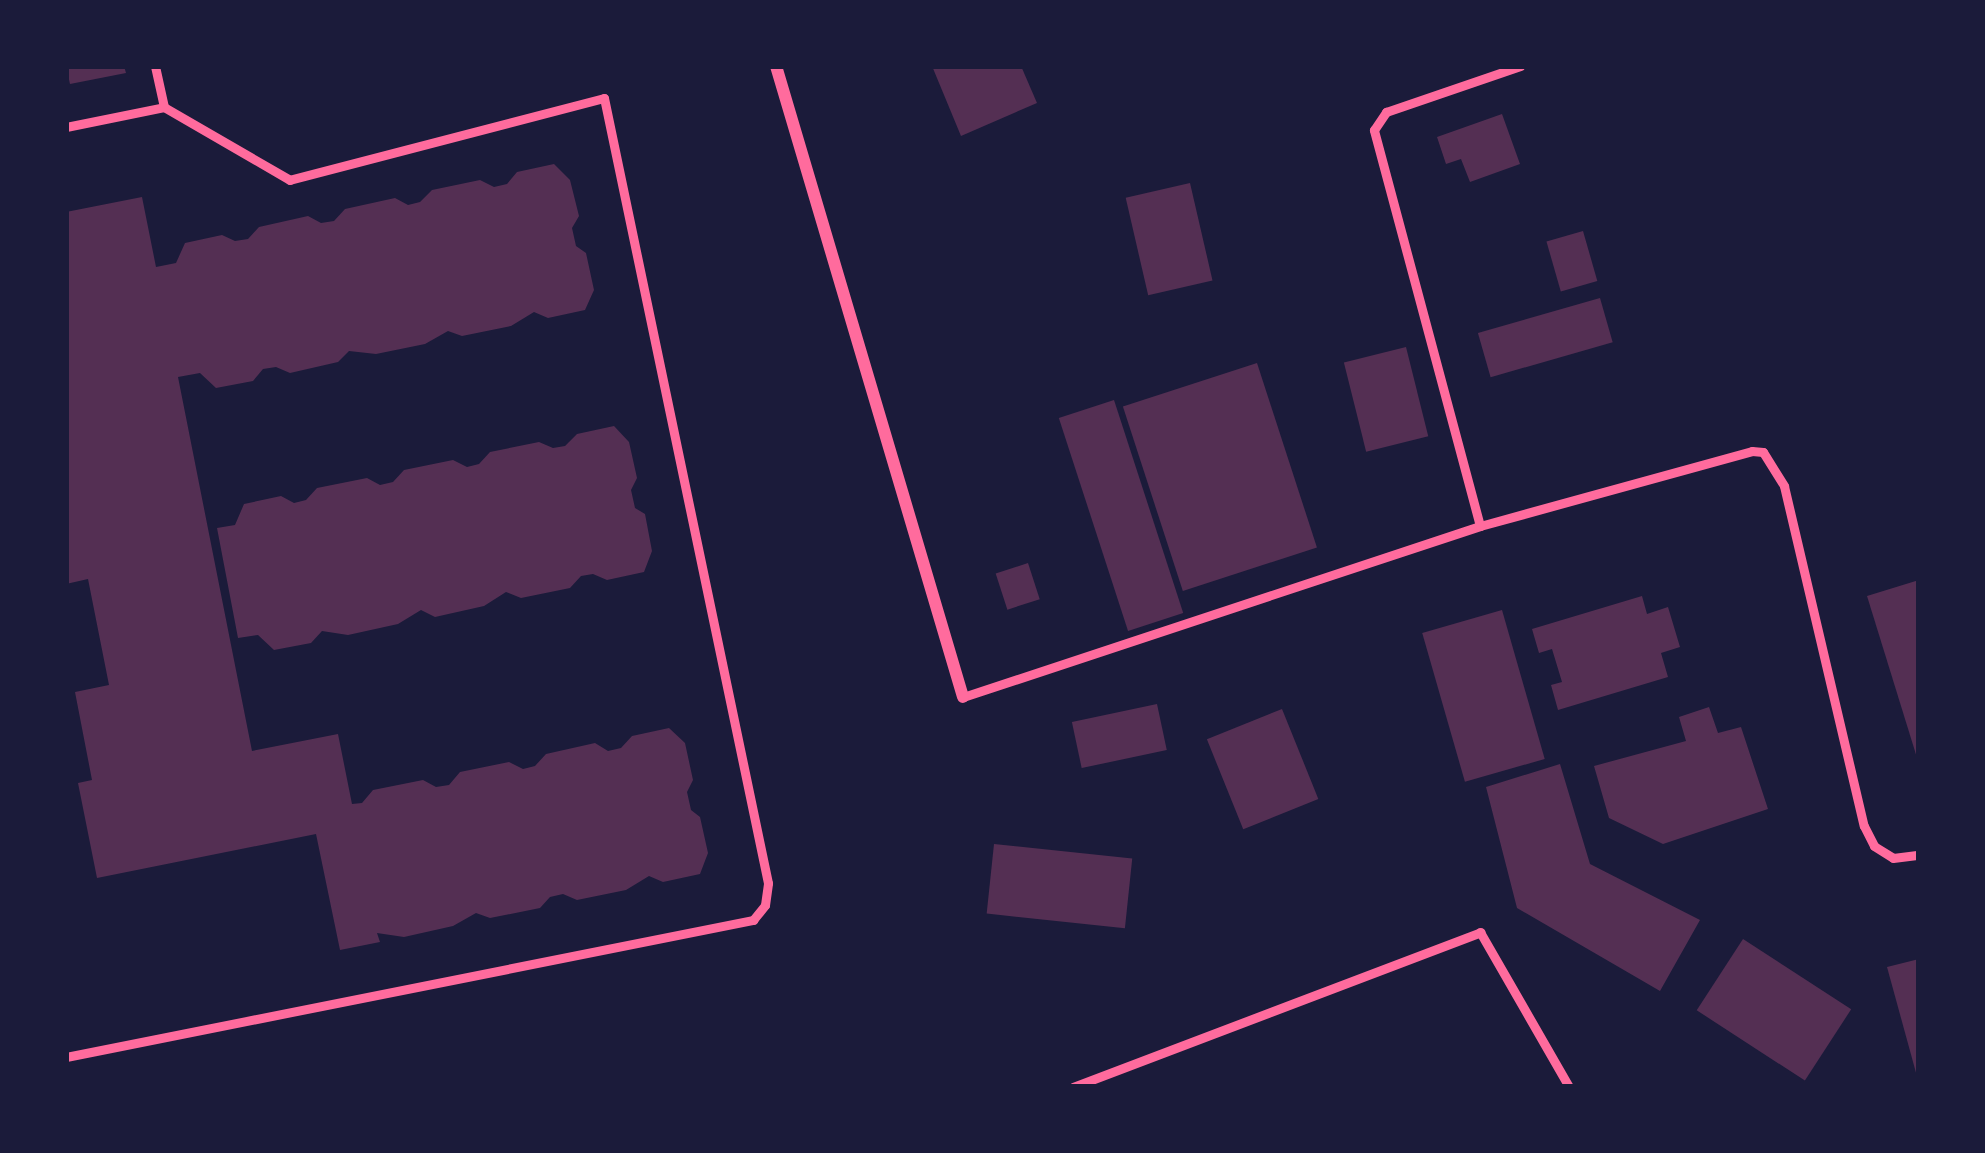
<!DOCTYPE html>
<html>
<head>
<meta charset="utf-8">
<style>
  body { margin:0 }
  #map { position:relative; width:1985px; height:1153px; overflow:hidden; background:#1b1b3a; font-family:Arial,sans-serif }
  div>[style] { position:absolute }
  .building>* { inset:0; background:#542f53; transform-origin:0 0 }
  .service>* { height:9px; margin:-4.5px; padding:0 4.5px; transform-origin:4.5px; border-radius:4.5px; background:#ff6b9d }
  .minor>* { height:12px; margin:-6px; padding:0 6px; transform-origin:6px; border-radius:6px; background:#ff6b9d }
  span { translate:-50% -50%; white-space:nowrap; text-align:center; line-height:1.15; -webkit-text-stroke:9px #1b1b3a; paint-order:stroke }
  .frame { position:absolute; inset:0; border:69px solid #1b1b3a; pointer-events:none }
</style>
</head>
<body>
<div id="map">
  <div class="building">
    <div style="clip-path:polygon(66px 66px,124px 66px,126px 73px,70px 84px)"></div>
    <div style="clip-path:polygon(932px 66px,1021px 66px,1037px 103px,961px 136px)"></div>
    <div style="clip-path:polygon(1502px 114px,1520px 164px,1470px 182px,1461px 159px,1446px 164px,1437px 137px)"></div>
    <div style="clip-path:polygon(554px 164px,570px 180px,579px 216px,572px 228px,576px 246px,586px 253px,594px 290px,585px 310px,548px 318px,534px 312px,511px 326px,462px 336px,448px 331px,425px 344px,376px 354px,349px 351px,338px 362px,290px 373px,276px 367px,263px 369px,253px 381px,216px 388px,200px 373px,178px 377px,252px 751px,338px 734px,352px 804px,362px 803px,373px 790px,423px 780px,436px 787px,449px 785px,460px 772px,509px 762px,523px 769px,535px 766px,546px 754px,595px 743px,608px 751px,621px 748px,632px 736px,669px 728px,685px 743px,693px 780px,687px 792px,691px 810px,700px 817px,708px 853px,700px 874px,663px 882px,649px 876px,626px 890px,577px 900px,563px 894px,550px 897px,540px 908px,490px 918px,476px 913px,453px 926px,404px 937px,377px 933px,380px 942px,340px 950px,316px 834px,97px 878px,78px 783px,92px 780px,75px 692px,109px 685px,88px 579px,66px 584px,66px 212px,142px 197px,156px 267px,176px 263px,185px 243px,222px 235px,235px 241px,248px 239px,259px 227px,308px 216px,321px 223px,334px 221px,345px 209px,395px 198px,408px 205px,420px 202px,432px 190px,480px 180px,494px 187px,507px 184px,517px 172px)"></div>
    <div style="left:1190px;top:183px;width:100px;height:66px;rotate:77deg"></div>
    <div style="left:1583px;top:231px;width:52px;height:38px;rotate:74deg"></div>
    <div style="left:1600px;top:298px;width:46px;height:127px;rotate:74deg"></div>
    <div style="left:1406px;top:347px;width:92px;height:64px;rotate:76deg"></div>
    <div style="left:1257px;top:363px;width:194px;height:141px;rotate:72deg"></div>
    <div style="left:1114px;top:400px;width:224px;height:58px;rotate:72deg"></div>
    <div style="clip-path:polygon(614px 426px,629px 442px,637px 478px,631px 490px,635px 508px,645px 514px,652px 551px,644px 572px,607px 580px,593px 574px,581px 576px,570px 588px,521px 598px,506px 592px,484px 606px,435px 617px,421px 610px,398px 624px,348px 635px,322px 631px,311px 643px,274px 650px,258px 635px,238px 638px,217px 528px,235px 525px,244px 504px,281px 496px,294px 503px,306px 500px,317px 488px,367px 478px,380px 485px,393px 482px,404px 470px,453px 460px,467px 467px,479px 464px,490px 452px,539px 442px,553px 448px,565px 446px,577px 434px)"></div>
    <div style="left:1028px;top:563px;width:38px;height:34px;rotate:72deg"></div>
    <div style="clip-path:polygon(1919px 580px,1919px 761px,1918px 761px,1867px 596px)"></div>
    <div style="clip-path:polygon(1642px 596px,1647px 614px,1668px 607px,1680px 647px,1661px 653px,1668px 677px,1558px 710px,1551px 685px,1562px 682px,1552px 649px,1539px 653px,1532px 629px)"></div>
    <div style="left:1502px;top:610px;width:155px;height:83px;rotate:74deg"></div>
    <div style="left:1157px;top:704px;width:47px;height:87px;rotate:78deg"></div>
    <div style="clip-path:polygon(1709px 707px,1718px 733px,1741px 727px,1768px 809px,1663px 844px,1609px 818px,1594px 766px,1686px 741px,1679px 717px)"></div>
    <div style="left:1282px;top:709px;width:97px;height:81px;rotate:68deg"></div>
    <div style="clip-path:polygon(1560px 764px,1590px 864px,1700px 920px,1660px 991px,1517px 908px,1486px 787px)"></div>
    <div style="left:994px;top:844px;width:139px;height:70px;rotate:6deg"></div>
    <div style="left:1743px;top:939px;width:129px;height:85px;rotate:33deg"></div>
    <div style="clip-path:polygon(1919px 959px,1919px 1080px,1918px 1080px,1887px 967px)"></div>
  </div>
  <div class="service">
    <div style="left:66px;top:127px;width:100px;rotate:-11.5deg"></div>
    <div style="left:164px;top:107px;width:42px;rotate:-102.4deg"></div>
    <div style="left:1480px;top:526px;width:282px;rotate:-15.4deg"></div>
    <div style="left:1752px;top:451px;width:11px;rotate:5deg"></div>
    <div style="left:1763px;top:452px;width:40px;rotate:58deg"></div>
    <div style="left:1784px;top:486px;width:349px;rotate:76.8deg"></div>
    <div style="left:1864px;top:826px;width:22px;rotate:63deg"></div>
    <div style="left:1874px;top:846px;width:22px;rotate:32deg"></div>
    <div style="left:1893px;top:858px;width:26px;rotate:-7deg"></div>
    <div style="left:963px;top:697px;width:545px;rotate:-18.3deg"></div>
    <div style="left:1480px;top:526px;width:410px;rotate:-105deg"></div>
    <div style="left:1374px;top:130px;width:22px;rotate:-56deg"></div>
    <div style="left:1386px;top:112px;width:142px;rotate:-18.9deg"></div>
    <div style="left:66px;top:1057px;width:701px;rotate:-11.28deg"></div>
    <div style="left:753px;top:920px;width:19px;rotate:-51deg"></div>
    <div style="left:765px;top:905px;width:22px;rotate:-82deg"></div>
    <div style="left:768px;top:883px;width:802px;rotate:-101.8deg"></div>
    <div style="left:604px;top:98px;width:325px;rotate:165.4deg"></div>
    <div style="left:290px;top:180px;width:146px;rotate:-149.9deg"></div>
    <div style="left:1073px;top:1087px;width:436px;rotate:-20.8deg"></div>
    <div style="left:1480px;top:932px;width:179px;rotate:60.1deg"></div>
  </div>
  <div class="minor">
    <div style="left:776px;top:66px;width:658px;rotate:73.49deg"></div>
  </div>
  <div class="frame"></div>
</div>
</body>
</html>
